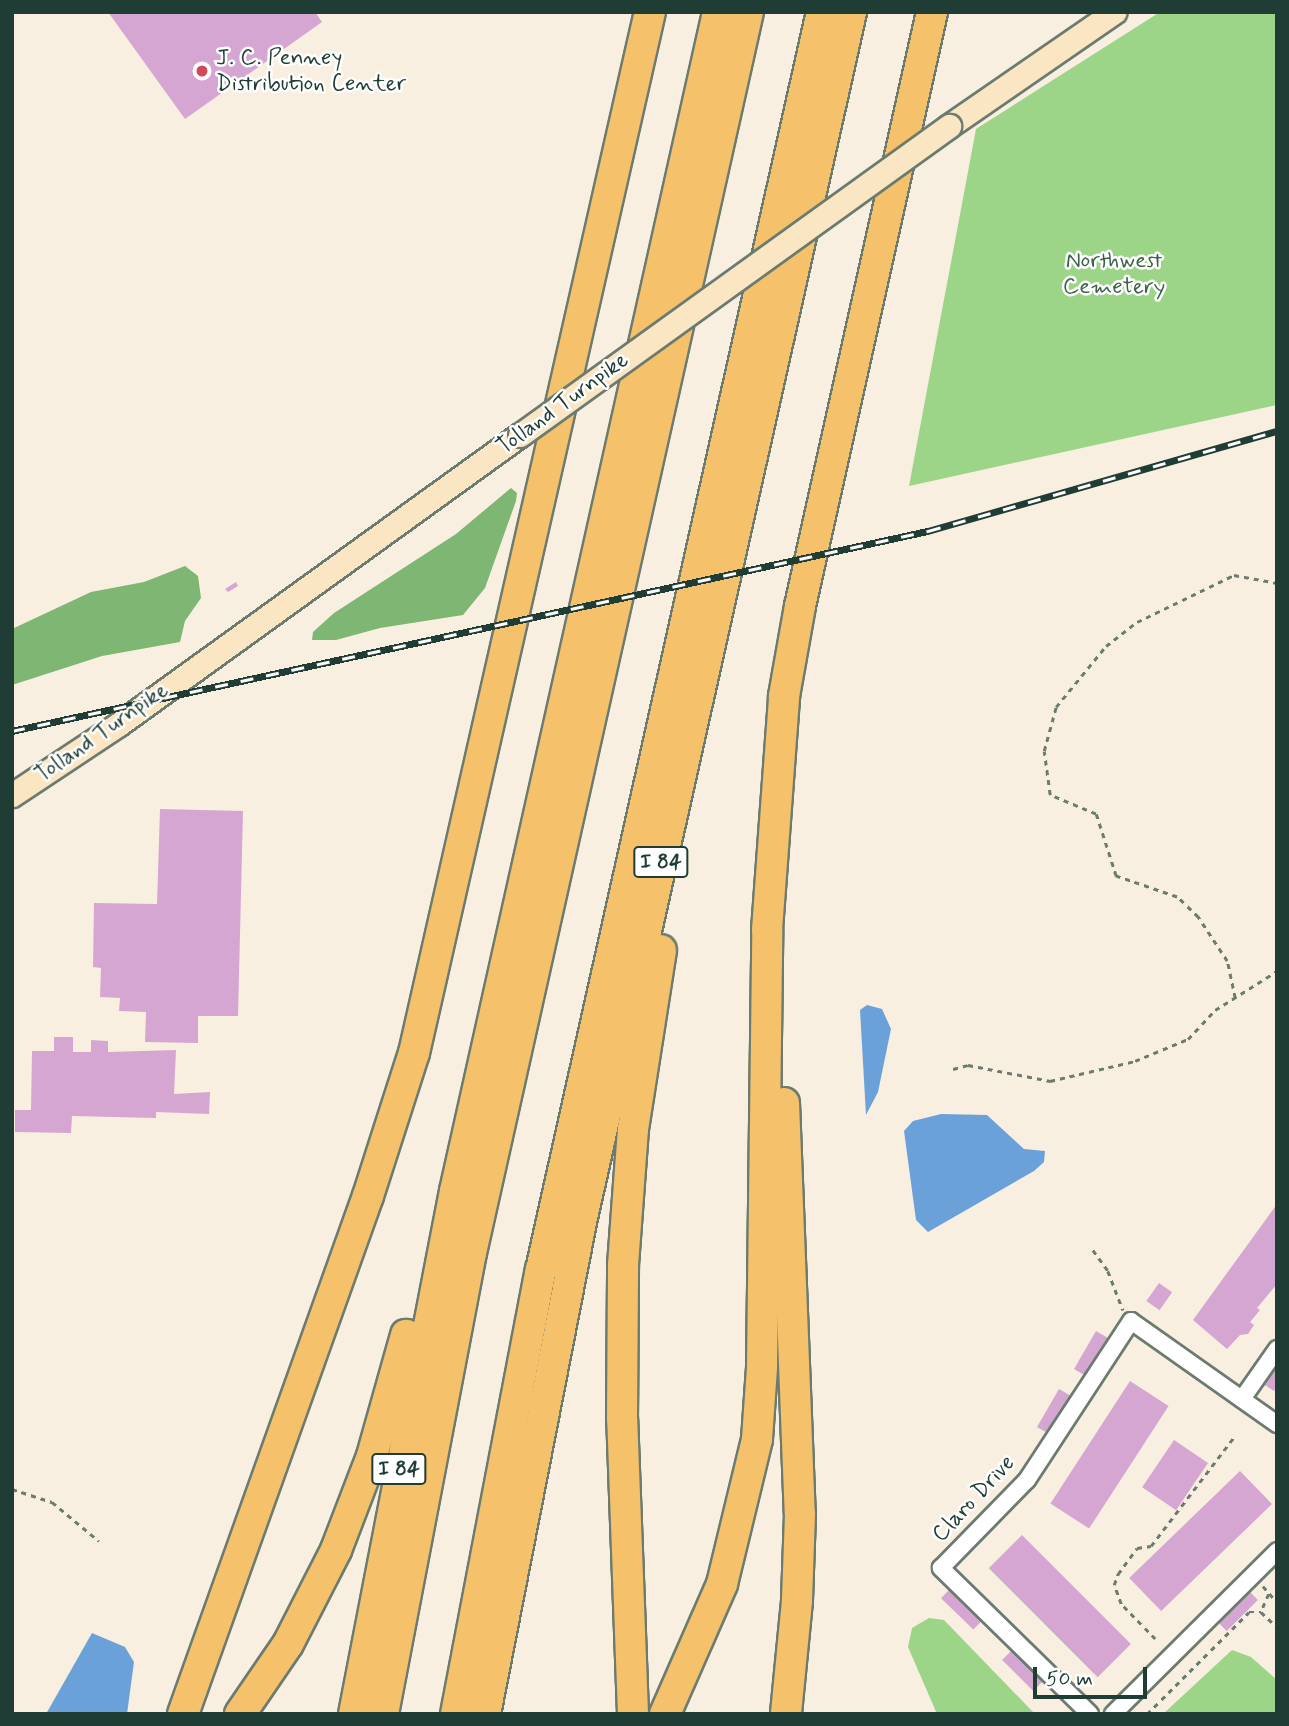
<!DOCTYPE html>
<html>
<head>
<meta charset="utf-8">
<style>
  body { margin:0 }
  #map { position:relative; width:1289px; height:1726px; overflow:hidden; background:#f8efe0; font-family:Mynerve,sans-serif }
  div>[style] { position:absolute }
  .green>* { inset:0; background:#9dd588 }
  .forest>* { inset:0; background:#7eb674 }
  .water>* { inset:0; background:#6ba1d9 }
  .building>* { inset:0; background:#d5a6d2; transform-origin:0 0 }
  .path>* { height:2.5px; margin-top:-1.25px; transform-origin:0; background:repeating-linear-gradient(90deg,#6b7b70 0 5px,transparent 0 10px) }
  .roads { filter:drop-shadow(2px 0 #6b7b70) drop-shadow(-2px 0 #6b7b70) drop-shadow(0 2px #6b7b70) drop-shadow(0 -2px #6b7b70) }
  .street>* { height:16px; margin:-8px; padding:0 8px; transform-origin:8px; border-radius:8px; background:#fff }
  .secondary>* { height:23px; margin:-11.5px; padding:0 11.5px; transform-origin:11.5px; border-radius:11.5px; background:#fbe6c4 }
  .highway>* { height:30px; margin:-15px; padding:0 15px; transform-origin:15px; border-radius:15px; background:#f5c16b }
  .rail>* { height:7px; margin-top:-3.5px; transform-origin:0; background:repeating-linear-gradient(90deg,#fff 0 13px,#1f3d34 0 26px); box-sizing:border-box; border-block:2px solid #1f3d34 }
  .bridges { filter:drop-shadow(2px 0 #6b7b70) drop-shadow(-2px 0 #6b7b70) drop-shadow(0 2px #6b7b70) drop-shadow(0 -2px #6b7b70) }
  .secondary-bridge>* { height:23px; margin:-11.5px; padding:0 11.5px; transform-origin:11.5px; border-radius:11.5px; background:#fbe6c4 }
  .dots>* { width:19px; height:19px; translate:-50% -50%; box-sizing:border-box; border:4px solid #fff; border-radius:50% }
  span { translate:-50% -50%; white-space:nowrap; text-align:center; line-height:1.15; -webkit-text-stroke:5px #fff; paint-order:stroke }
  .shield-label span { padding:2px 5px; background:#fff; border:2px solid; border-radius:5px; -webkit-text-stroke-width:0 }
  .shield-label { font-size:21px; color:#1f3d34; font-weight:700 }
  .poi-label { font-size:23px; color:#1f3d34 }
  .left { translate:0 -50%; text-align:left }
  .park-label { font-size:23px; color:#3e6349 }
  .street-label { font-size:23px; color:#1f3d34 }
  .frame { position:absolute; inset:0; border:14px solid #1f3d34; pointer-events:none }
  .scale { position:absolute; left:1033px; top:1667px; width:114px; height:32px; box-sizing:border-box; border:4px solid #1f3d34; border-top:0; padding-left:9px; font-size:21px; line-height:24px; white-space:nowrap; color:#1f3d34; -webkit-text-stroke:5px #fff; paint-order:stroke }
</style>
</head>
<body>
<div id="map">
  <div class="green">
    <div style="clip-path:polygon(1160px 12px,1277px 12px,1277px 405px,909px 486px,976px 129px)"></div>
    <div style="clip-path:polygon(929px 1618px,944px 1620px,1035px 1714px,937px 1714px,908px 1647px,912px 1628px)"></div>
    <div style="clip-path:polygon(1232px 1650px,1251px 1657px,1277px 1680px,1277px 1714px,1163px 1714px)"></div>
  </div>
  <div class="forest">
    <div style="clip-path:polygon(511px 488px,517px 493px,516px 501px,485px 588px,463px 615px,380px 628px,336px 640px,312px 640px,313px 632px,334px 613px,456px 534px)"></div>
    <div style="clip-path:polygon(185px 566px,198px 576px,201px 598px,185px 621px,180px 642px,102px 656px,12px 685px,12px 629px,91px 592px,144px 582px)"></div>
  </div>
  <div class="water">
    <div style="clip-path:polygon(867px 1005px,882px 1009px,891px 1029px,878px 1092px,866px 1115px,860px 1010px)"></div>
    <div style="clip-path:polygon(941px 1114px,987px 1115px,1024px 1149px,1045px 1151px,1044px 1162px,1034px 1171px,928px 1232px,916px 1220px,904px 1131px,913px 1121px)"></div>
    <div style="clip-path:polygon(92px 1633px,125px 1647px,134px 1662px,127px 1714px,46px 1714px)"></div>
  </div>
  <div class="building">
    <div style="clip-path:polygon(108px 12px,315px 12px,322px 22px,185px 119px)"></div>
    <div style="clip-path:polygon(236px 582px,238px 586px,228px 592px,225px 589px)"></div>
    <div style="clip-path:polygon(160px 809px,243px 811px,238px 1016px,198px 1016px,198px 1043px,145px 1042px,146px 1012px,119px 1011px,120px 998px,100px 997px,101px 968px,93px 967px,94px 903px,157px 904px)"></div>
    <div style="clip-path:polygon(54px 1037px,73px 1037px,73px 1052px,91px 1052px,91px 1040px,108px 1041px,108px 1052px,176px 1050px,174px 1094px,210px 1092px,209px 1114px,156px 1112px,156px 1118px,72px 1116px,71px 1133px,15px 1132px,15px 1110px,31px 1110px,32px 1051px,54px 1051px)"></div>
    <div style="clip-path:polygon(1277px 1204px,1277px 1284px,1257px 1308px,1260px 1310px,1250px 1322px,1254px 1325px,1248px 1334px,1240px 1335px,1227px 1349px,1193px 1320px)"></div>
    <div style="left:1159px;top:1283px;width:16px;height:22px;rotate:35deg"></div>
    <div style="left:1096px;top:1331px;width:14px;height:44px;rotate:30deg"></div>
    <div style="clip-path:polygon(1277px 1363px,1277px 1387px,1274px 1391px,1262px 1383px)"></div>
    <div style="left:1130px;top:1381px;width:46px;height:146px;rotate:33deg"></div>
    <div style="left:1059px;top:1389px;width:14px;height:44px;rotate:30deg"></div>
    <div style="left:1174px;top:1440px;width:41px;height:57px;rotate:34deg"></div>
    <div style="left:1240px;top:1471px;width:46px;height:154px;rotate:46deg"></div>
    <div style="left:1022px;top:1535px;width:154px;height:47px;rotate:45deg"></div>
    <div style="left:950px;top:1589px;width:45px;height:13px;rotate:44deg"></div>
    <div style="left:1248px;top:1590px;width:14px;height:44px;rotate:45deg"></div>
    <div style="left:1012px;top:1650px;width:44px;height:14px;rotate:45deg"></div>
  </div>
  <div class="path">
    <div style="left:1235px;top:998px;width:38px;rotate:-102deg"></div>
    <div style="left:1227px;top:961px;width:53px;rotate:-123.4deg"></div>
    <div style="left:1198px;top:917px;width:29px;rotate:-136deg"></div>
    <div style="left:1177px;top:897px;width:65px;rotate:-161deg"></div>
    <div style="left:1116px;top:876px;width:65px;rotate:-107.9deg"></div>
    <div style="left:1096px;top:814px;width:50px;rotate:-157.6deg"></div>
    <div style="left:1050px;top:795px;width:44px;rotate:-97.8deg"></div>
    <div style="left:1044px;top:751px;width:46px;rotate:-74.7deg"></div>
    <div style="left:1056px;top:707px;width:79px;rotate:-50.7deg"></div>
    <div style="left:1106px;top:646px;width:39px;rotate:-38deg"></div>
    <div style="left:1137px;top:622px;width:108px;rotate:-25.9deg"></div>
    <div style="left:1234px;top:575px;width:44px;rotate:10.5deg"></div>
    <div style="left:953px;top:1069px;width:16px;rotate:-15deg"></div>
    <div style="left:968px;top:1065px;width:84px;rotate:11deg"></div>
    <div style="left:1050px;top:1081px;width:87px;rotate:-13.2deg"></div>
    <div style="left:1135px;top:1061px;width:57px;rotate:-22.5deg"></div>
    <div style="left:1188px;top:1039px;width:40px;rotate:-47deg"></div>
    <div style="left:1215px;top:1010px;width:73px;rotate:-32.2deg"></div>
    <div style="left:1093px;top:1250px;width:26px;rotate:54deg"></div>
    <div style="left:1108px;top:1271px;width:42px;rotate:69deg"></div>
    <div style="left:12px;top:1489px;width:42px;rotate:18deg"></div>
    <div style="left:52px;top:1502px;width:61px;rotate:39.7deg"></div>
    <div style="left:1263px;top:1586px;width:21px;rotate:49deg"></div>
    <div style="left:1269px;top:1594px;width:20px;rotate:114deg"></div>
    <div style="left:1261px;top:1612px;width:22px;rotate:43deg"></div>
    <div style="left:1155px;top:1639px;width:49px;rotate:-134.2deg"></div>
    <div style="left:1121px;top:1604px;width:20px;rotate:-110deg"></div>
    <div style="left:1114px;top:1585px;width:12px;rotate:-70deg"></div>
    <div style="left:1118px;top:1574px;width:32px;rotate:-54deg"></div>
    <div style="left:1137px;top:1548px;width:14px;rotate:-8deg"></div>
    <div style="left:1151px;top:1546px;width:137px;rotate:-52.7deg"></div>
    <div style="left:1147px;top:1714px;width:144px;rotate:-45deg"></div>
    <div style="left:1249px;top:1612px;width:12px"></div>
  </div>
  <div class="roads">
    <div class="street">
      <div style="left:1242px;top:1399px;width:61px;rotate:-55deg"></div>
      <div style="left:1090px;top:1714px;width:209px;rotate:-135.6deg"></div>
      <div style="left:941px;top:1568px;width:123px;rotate:-45.7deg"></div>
      <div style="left:1027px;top:1480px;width:190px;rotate:-56.8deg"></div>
      <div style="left:1131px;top:1321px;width:179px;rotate:35.2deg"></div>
      <div style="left:1113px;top:1714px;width:231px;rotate:-44.8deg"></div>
    </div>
    <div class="secondary">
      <div style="left:949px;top:126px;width:201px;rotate:-34.6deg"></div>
      <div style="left:12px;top:795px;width:128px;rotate:-33.6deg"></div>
      <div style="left:119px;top:724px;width:494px;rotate:-35.8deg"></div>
    </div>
    <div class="highway">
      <div style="left:784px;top:1103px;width:411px;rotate:87.8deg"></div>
      <div style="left:800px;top:1514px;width:87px;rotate:92deg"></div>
      <div style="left:797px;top:1601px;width:114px;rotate:95.6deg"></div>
      <div style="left:183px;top:1714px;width:550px;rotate:-70.35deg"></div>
      <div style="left:368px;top:1196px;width:150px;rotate:-72.2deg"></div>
      <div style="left:414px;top:1053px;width:1067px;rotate:-77.23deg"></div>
      <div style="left:240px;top:1714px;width:85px;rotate:-55.6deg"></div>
      <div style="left:288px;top:1644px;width:106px;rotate:-62.9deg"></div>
      <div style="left:336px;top:1550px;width:101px;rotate:-69deg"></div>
      <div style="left:372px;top:1456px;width:126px;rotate:-74.3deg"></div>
      <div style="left:354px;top:1714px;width:533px;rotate:-79.07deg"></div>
      <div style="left:455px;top:1191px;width:1208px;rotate:-77.42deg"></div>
      <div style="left:383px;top:1714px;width:469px;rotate:-79.2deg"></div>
      <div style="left:471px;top:1253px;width:1272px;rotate:-77.42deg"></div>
      <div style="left:456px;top:1714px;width:452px;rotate:-79.2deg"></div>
      <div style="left:541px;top:1270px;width:1289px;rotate:-77.41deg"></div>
      <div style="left:485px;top:1714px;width:501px;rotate:-78.96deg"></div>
      <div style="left:581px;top:1222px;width:1240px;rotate:-77.42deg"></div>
      <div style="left:633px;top:1714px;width:295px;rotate:-92.1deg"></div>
      <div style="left:622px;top:1419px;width:154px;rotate:-89.6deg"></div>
      <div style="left:623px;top:1265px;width:136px;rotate:-85.8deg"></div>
      <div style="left:633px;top:1129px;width:181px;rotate:-81.1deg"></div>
      <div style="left:665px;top:1714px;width:142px;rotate:-66.3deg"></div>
      <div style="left:722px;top:1584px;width:149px;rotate:-76.4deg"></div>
      <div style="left:757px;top:1439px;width:72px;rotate:-86deg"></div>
      <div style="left:762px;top:1367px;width:437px;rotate:-89.3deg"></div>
      <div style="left:767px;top:930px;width:235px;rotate:-85.8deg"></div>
      <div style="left:784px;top:696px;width:91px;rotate:-79.9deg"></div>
      <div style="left:800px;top:606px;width:608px;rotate:-77.47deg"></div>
    </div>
  </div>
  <div class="rail">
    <div style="left:12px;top:731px;width:938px;rotate:-12.32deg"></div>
    <div style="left:928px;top:531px;width:363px;rotate:-16deg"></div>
  </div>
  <div class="bridges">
    <div class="secondary-bridge">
      <div style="left:520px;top:435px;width:529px;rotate:-35.76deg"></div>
    </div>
  </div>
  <div class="dots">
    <div style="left:202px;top:71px;background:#d1495b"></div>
  </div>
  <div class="shield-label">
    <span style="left:661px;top:862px">I 84</span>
    <span style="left:399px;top:1469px">I 84</span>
  </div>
  <div class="poi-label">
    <span class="left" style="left:216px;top:71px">J. C. Penney<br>Distribution Center</span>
  </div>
  <div class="park-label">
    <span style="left:1114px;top:274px">Northwest<br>Cemetery</span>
  </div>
  <div class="street-label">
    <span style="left:563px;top:404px;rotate:-36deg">Tolland Turnpike</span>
    <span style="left:102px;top:733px;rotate:-35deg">Tolland Turnpike</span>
    <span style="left:974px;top:1499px;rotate:-47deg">Claro Drive</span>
  </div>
  <div class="frame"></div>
  <div class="scale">50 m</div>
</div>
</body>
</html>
